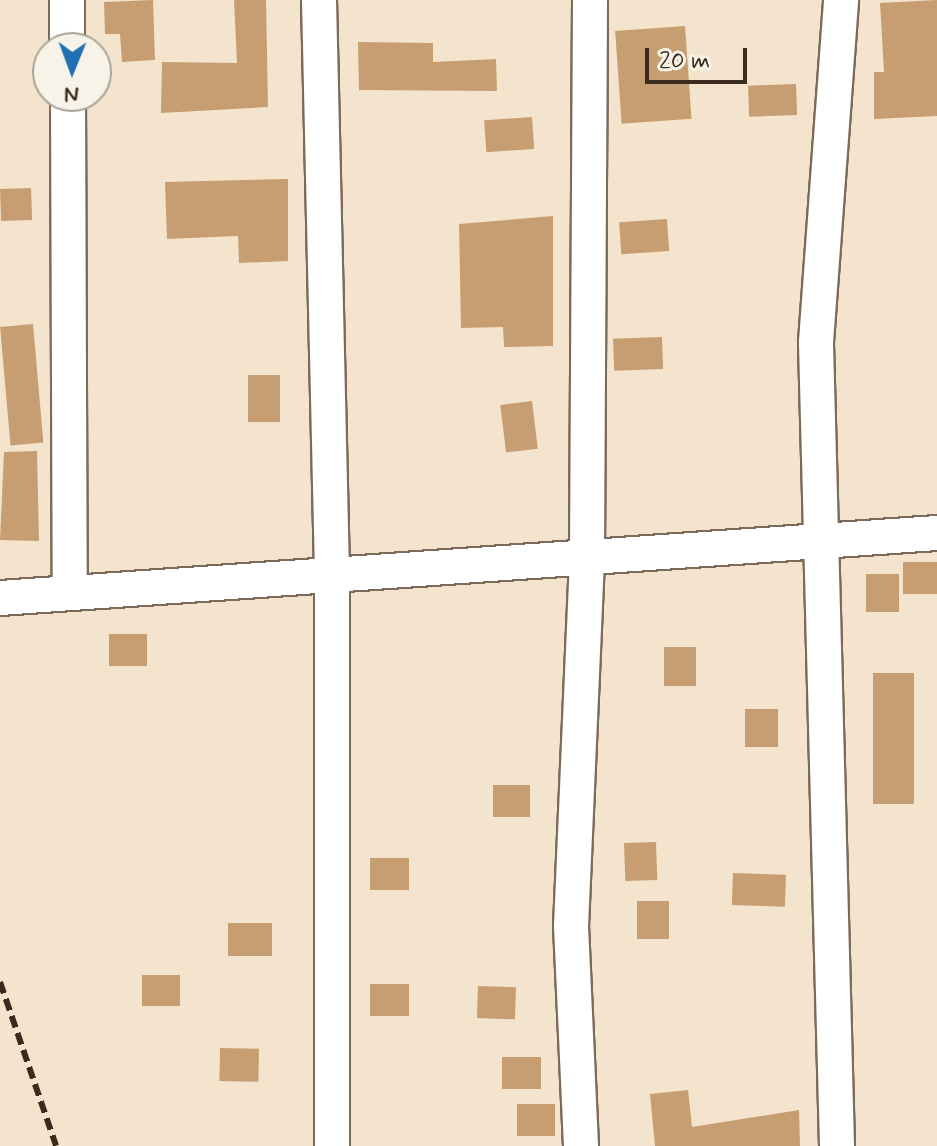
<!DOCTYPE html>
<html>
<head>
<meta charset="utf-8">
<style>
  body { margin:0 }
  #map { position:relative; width:937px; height:1146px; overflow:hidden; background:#f5e4cd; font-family:Mynerve,sans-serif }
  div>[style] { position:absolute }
  .building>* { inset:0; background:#c69e71; transform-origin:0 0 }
  .roads { filter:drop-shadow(2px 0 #7c6b5b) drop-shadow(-2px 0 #7c6b5b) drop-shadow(0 2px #7c6b5b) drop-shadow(0 -2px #7c6b5b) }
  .minor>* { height:34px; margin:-17px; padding:0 17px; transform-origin:17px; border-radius:17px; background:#fff }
  .rail>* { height:6px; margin-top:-3px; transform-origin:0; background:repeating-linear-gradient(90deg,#3b2a1e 0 12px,transparent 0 18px) }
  span { translate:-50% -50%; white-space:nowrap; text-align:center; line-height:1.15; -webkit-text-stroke:6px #f7f3e8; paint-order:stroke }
  .north { position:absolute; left:32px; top:32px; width:80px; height:80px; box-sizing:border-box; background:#f7f3e8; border:2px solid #aca397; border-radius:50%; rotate:181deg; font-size:22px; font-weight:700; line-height:32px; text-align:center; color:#3b2a1e }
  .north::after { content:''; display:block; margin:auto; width:28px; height:36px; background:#1f6fb2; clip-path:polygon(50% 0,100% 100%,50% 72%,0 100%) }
  .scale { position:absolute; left:645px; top:48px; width:102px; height:36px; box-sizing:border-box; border:4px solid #3b2a1e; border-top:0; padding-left:10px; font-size:24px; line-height:28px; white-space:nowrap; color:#3b2a1e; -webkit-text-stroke:6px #f7f3e8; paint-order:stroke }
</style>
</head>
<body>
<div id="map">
  <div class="building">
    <div style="clip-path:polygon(153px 0,155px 60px,122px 62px,120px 34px,105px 34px,104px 2px)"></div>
    <div style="clip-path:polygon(234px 0,266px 0,268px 107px,161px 113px,162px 62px,237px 63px)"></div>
    <div style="clip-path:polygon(937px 0,937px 116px,874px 119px,874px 72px,884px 72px,880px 3px)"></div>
    <div style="left:685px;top:26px;width:93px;height:70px;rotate:86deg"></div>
    <div style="clip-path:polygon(358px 42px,433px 43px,433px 62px,496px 59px,497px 91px,359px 90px)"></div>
    <div style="left:796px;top:84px;width:31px;height:48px;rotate:88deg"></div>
    <div style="left:532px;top:117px;width:32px;height:48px;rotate:86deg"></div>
    <div style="clip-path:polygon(288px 179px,288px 261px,239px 263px,238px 236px,167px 239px,165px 182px)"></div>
    <div style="left:31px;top:188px;width:32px;height:31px;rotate:88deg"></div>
    <div style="clip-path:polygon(553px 216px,553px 346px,504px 347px,503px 327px,461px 328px,459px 224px)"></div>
    <div style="left:667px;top:219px;width:32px;height:48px;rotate:86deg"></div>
    <div style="left:33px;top:324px;width:119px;height:33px;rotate:85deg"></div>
    <div style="left:662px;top:337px;width:32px;height:49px;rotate:88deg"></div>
    <div style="left:248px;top:375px;width:32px;height:47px"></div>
    <div style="left:532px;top:401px;width:48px;height:32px;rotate:83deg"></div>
    <div style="clip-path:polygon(37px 451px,39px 541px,0 540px,4px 452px)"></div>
    <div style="left:937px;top:562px;width:32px;height:34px;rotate:90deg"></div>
    <div style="left:899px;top:574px;width:38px;height:33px;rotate:90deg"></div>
    <div style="left:109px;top:634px;width:38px;height:32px"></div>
    <div style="left:664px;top:647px;width:32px;height:39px"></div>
    <div style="left:873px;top:673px;width:41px;height:131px"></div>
    <div style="left:745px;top:709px;width:33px;height:38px"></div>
    <div style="left:493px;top:785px;width:37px;height:32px"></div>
    <div style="left:656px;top:842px;width:38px;height:32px;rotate:88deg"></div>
    <div style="left:370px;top:858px;width:39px;height:32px"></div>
    <div style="left:733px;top:873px;width:53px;height:32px;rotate:2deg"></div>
    <div style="left:637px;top:901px;width:32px;height:38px"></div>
    <div style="left:272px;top:923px;width:33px;height:44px;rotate:90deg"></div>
    <div style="left:142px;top:975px;width:38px;height:31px"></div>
    <div style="left:370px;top:984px;width:39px;height:32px"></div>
    <div style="left:478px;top:986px;width:38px;height:32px;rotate:2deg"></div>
    <div style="left:220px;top:1048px;width:39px;height:33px;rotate:1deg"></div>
    <div style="left:502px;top:1057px;width:39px;height:32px"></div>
    <div style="clip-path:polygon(688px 1090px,692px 1127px,799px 1110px,800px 1146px,655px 1146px,650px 1094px)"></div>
    <div style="left:517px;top:1104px;width:38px;height:32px"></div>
  </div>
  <div class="roads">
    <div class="minor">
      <div style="left:67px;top:0;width:48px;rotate:90deg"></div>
      <div style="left:319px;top:0;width:572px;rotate:88.7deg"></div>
      <div style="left:332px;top:572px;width:574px;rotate:90deg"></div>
      <div style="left:68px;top:96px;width:495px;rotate:89.8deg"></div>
      <div style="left:0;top:598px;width:939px;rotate:-3.97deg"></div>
      <div style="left:581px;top:1146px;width:220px;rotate:-92.6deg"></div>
      <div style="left:571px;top:926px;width:370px;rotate:-87.5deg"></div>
      <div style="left:587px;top:556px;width:556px;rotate:-89.69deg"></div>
      <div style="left:837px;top:1146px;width:804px;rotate:-91.5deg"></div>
      <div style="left:816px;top:342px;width:343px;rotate:-85.8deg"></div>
    </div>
  </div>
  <div class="rail">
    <div style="left:0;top:982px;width:173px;rotate:71.1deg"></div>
  </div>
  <div class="north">N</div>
  <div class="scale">20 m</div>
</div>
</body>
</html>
